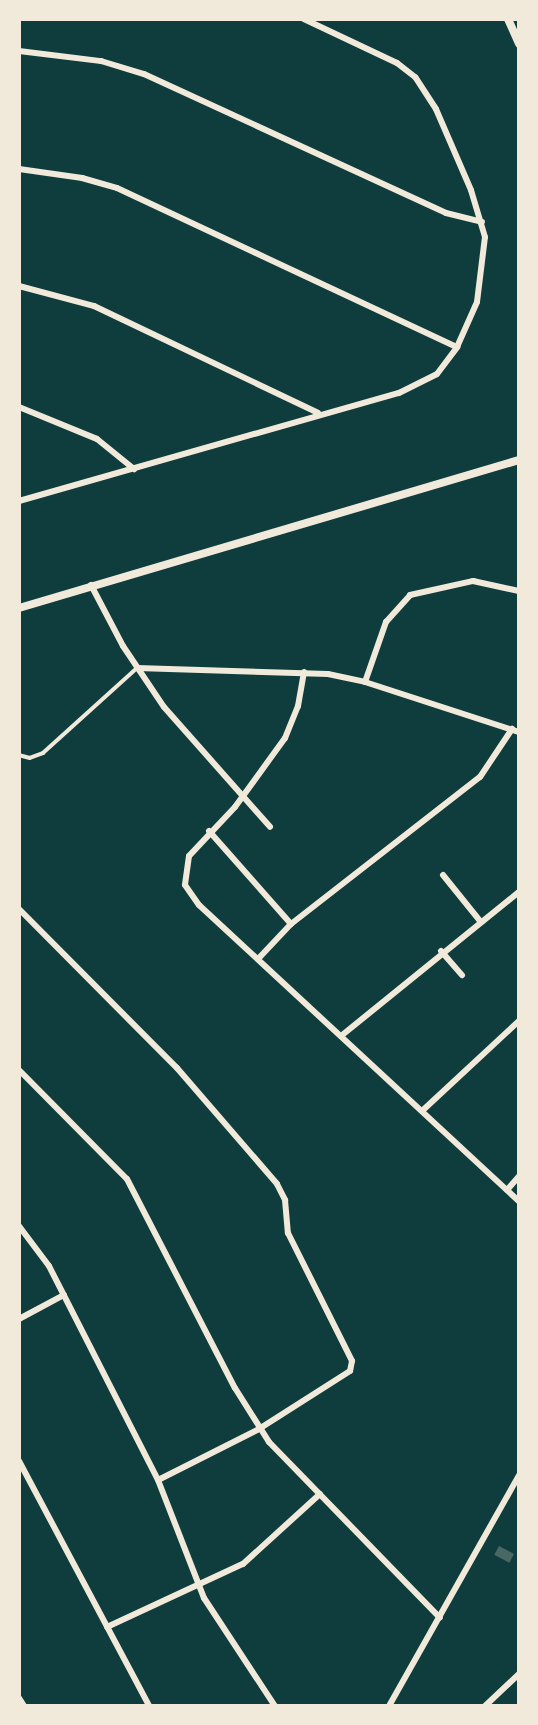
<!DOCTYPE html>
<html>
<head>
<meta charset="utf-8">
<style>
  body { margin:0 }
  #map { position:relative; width:538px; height:1725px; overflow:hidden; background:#0f3d3e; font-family:"Fira Sans",sans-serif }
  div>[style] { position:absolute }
  .building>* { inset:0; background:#486865; transform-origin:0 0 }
  .service>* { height:3.5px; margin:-1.75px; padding:0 1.75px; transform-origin:1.75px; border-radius:1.75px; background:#f1e9da }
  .minor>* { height:6px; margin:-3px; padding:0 3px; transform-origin:3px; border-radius:3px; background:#f1e9da }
  .tertiary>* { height:8px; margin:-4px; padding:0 4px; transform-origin:4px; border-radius:4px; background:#f1e9da }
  span { translate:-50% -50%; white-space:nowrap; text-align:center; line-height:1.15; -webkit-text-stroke:5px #f1e9da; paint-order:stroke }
  .frame { position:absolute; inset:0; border:21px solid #f1e9da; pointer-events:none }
</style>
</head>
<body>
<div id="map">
  <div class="building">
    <div style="left:499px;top:1546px;width:17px;height:10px;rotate:28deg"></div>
  </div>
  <div class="service">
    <div style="left:19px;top:755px;width:11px;rotate:15deg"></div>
    <div style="left:30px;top:758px;width:14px;rotate:-21deg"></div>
    <div style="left:43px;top:753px;width:127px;rotate:-42.1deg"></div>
  </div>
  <div class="minor">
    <div style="left:19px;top:51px;width:83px;rotate:7deg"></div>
    <div style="left:101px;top:61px;width:45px;rotate:16.8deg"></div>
    <div style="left:144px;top:74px;width:332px;rotate:24.7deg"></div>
    <div style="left:446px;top:213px;width:37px;rotate:14deg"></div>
    <div style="left:19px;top:169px;width:64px;rotate:8.1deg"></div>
    <div style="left:82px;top:178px;width:36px;rotate:16deg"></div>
    <div style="left:117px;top:188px;width:375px;rotate:25.1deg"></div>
    <div style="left:19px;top:286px;width:78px;rotate:14.9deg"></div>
    <div style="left:94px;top:306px;width:248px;rotate:25.5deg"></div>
    <div style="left:19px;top:407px;width:84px;rotate:22.3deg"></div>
    <div style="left:97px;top:439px;width:48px;rotate:39deg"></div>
    <div style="left:19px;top:501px;width:395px;rotate:-15.9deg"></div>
    <div style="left:399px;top:393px;width:42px;rotate:-26.6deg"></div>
    <div style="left:437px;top:374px;width:34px;rotate:-53deg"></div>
    <div style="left:457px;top:347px;width:49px;rotate:-66deg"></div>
    <div style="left:477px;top:302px;width:65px;rotate:-83deg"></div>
    <div style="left:485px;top:237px;width:49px;rotate:-106.6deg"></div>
    <div style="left:471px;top:190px;width:88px;rotate:-113.4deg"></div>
    <div style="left:436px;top:109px;width:38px;rotate:-123deg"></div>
    <div style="left:415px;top:77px;width:23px;rotate:-142deg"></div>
    <div style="left:397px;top:63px;width:103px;rotate:-154.7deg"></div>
    <div style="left:91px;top:585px;width:69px;rotate:62.3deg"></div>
    <div style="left:123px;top:646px;width:73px;rotate:56.1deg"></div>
    <div style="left:164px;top:707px;width:160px;rotate:48.5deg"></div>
    <div style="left:137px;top:668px;width:191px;rotate:1.8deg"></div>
    <div style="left:328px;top:674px;width:38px;rotate:12deg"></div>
    <div style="left:365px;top:682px;width:162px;rotate:18deg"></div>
    <div style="left:304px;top:672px;width:35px;rotate:100deg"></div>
    <div style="left:298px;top:706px;width:35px;rotate:112deg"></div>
    <div style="left:285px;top:738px;width:85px;rotate:125.9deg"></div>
    <div style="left:235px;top:807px;width:67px;rotate:133.2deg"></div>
    <div style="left:189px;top:856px;width:29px;rotate:98deg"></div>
    <div style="left:185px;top:885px;width:24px;rotate:55deg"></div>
    <div style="left:199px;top:905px;width:436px;rotate:42.8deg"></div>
    <div style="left:365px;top:682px;width:64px;rotate:-70.7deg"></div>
    <div style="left:386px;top:622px;width:36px;rotate:-48deg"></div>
    <div style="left:410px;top:595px;width:65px;rotate:-12.5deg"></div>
    <div style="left:473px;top:581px;width:47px;rotate:12.3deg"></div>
    <div style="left:209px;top:831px;width:124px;rotate:48.6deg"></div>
    <div style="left:443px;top:875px;width:59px;rotate:51.2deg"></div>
    <div style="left:19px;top:909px;width:224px;rotate:45.2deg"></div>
    <div style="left:177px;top:1068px;width:153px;rotate:49.2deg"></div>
    <div style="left:277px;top:1184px;width:18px;rotate:63deg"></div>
    <div style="left:285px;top:1200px;width:33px;rotate:85deg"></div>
    <div style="left:288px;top:1233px;width:143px;rotate:63.4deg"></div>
    <div style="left:352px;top:1361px;width:10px;rotate:101deg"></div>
    <div style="left:350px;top:1371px;width:108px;rotate:147.5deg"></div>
    <div style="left:259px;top:1429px;width:113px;rotate:153.2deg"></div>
    <div style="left:441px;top:951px;width:32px;rotate:49deg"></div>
    <div style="left:258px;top:959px;width:48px;rotate:-46.7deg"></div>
    <div style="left:291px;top:924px;width:239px;rotate:-37.9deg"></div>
    <div style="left:480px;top:777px;width:58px;rotate:-56.3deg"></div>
    <div style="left:341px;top:1036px;width:229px;rotate:-39deg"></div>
    <div style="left:19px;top:1070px;width:153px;rotate:45.3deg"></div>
    <div style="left:127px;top:1179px;width:235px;rotate:62.7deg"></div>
    <div style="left:235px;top:1388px;width:64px;rotate:57.8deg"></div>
    <div style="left:269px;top:1442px;width:245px;rotate:45.8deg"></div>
    <div style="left:422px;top:1111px;width:132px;rotate:-42.9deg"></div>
    <div style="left:507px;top:1190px;width:18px;rotate:-49deg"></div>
    <div style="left:19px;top:1226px;width:50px;rotate:53.1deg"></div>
    <div style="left:49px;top:1266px;width:240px;rotate:63deg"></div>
    <div style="left:158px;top:1480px;width:127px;rotate:68.7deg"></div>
    <div style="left:204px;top:1598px;width:129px;rotate:56.7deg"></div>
    <div style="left:19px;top:1319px;width:51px;rotate:-28.1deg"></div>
    <div style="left:19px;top:1461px;width:277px;rotate:62deg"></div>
    <div style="left:107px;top:1627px;width:150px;rotate:-24.9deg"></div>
    <div style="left:243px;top:1564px;width:104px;rotate:-42.3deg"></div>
    <div style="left:19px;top:1698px;width:9px;rotate:58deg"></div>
    <div style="left:389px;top:1706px;width:265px;rotate:-60.6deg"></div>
    <div style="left:485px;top:1706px;width:47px;rotate:-43.3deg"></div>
  </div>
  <div class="tertiary">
    <div style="left:508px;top:19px;width:27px;rotate:66deg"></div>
    <div style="left:19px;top:608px;width:521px;rotate:-16.49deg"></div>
  </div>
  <div class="frame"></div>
</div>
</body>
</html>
